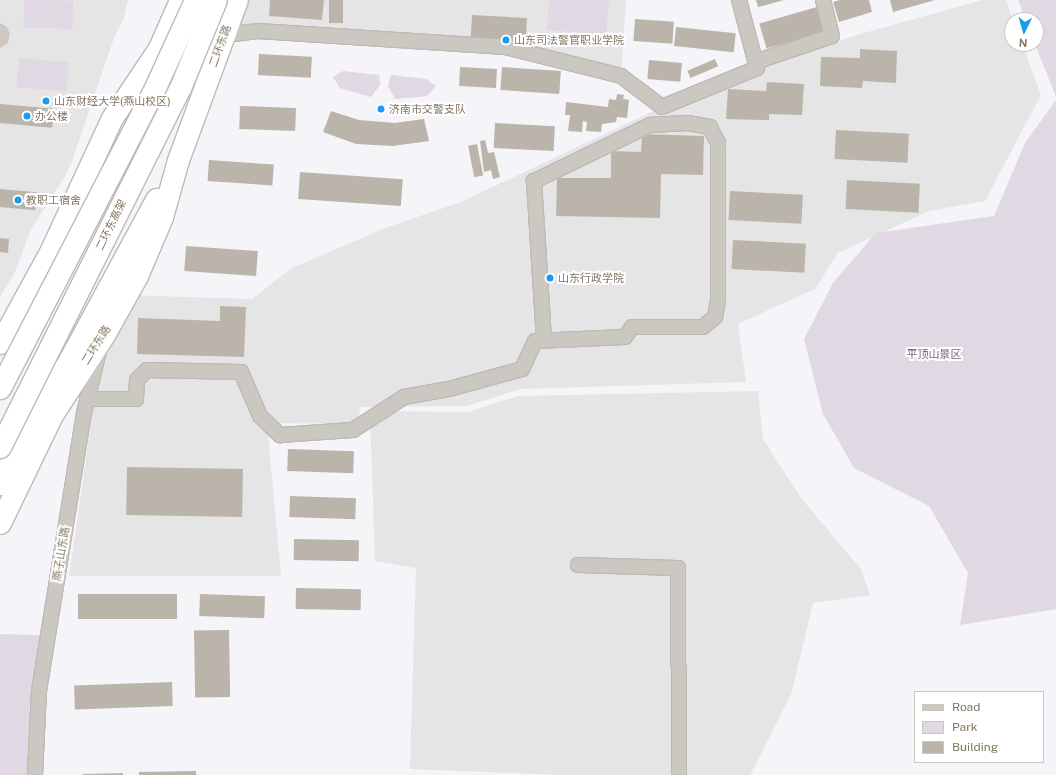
<!DOCTYPE html>
<html>
<head>
<meta charset="utf-8">
<style>
  body { margin:0 }
  #map { position:relative; width:1056px; height:775px; overflow:hidden; background:#f5f4f8; font-family:"Public Sans","Noto Sans SC",sans-serif }
  div>[style] { position:absolute }
  .built>* { inset:0; background:#e6e5e5 }
  .green>* { inset:0; background:#e0d8e2; transform-origin:0 0 }
  .water>* { inset:0; background:#d0c7c0 }
  .building>* { inset:0; background:#bab4ab; transform-origin:0 0 }
  .roads { filter:drop-shadow(1px 0 #bdbab5) drop-shadow(-1px 0 #bdbab5) drop-shadow(0 1px #bdbab5) drop-shadow(0 -1px #bdbab5) }
  .minor>* { height:14px; margin:-7px; padding:0 7px; transform-origin:7px; border-radius:7px; background:#cbc8c2 }
  .highway>* { height:21px; margin:-10.5px; padding:0 10.5px; transform-origin:10.5px; border-radius:10.5px; background:#fff }
  .bridges { filter:drop-shadow(1px 0 #bdbab5) drop-shadow(-1px 0 #bdbab5) drop-shadow(0 1px #bdbab5) drop-shadow(0 -1px #bdbab5) }
  .highway-bridge>* { height:21px; margin:-10.5px; padding:0 10.5px; transform-origin:10.5px; border-radius:10.5px; background:#fff }
  .dots>* { width:11px; height:11px; translate:-50% -50%; box-sizing:border-box; border:2px solid #fff; border-radius:50% }
  span { translate:-50% -50%; white-space:nowrap; text-align:center; line-height:1.15; -webkit-text-stroke:4px #fff; paint-order:stroke }
  .poi-label { font-size:11px; color:#827560 }
  .left { translate:0 -50%; text-align:left }
  .street-label { font-size:11px; color:#827560 }
  .park-label { font-size:11px; color:#7e647e }
  .legend { position:absolute; left:914px; top:691px; width:130px; height:72px; box-sizing:border-box; background:#fff; border:1px solid #cdc8bf; margin:0; padding:5px 7px; list-style:none; font-size:12px; color:#827560 }
  .legend li { display:flex; align-items:center; gap:8px; height:20px }
  .legend b { width:20px; border:1px solid #cdc8bf }
  .north { position:absolute; left:1004px; top:12px; width:40px; height:40px; box-sizing:border-box; background:#fff; border:1px solid #cdc8bf; border-radius:50%; rotate:185deg; font-size:11px; font-weight:700; line-height:16px; text-align:center; color:#827560 }
  .north::after { content:''; display:block; margin:auto; width:14px; height:18px; background:#1c9af0; clip-path:polygon(50% 0,100% 100%,50% 72%,0 100%) }
</style>
</head>
<body>
<div id="map">
  <div class="built">
    <div style="clip-path:polygon(0 0,128px 0,124px 18px,114px 38px,71px 164px,64px 178px,31px 229px,15px 272px,0 297px)"></div>
    <div style="clip-path:polygon(237px 0,626px 0,621px 76px,505px 47px,224px 35px)"></div>
    <div style="clip-path:polygon(982px 0,1006px 0,1013px 20px,1012px 44px,1022px 44px,1041px 95px,985px 201px,929px 211px,838px 253px,815px 289px,738px 324px,746px 382px,520px 389px,467px 406px,360px 407px,358px 424px,267px 423px,281px 576px,69px 576px,104px 335px,126px 295px,252px 299px,292px 268px,385px 228px,461px 202px,662px 107px,757px 68px,857px 35px)"></div>
    <div style="clip-path:polygon(758px 391px,763px 439px,801px 498px,861px 569px,870px 595px,813px 603px,791px 695px,750px 775px,563px 775px,410px 769px,416px 568px,375px 561px,370px 411px,468px 412px,518px 396px)"></div>
  </div>
  <div class="green">
    <div style="left:24px;top:0;width:49px;height:28px;rotate:1deg"></div>
    <div style="clip-path:polygon(549px 0,609px 0,606px 35px,547px 30px)"></div>
    <div style="clip-path:polygon(1018px 0,1056px 0,1056px 97px,1035px 44px,1036px 20px,1026px 20px)"></div>
    <div style="left:19px;top:58px;width:50px;height:29px;rotate:5deg"></div>
    <div style="clip-path:polygon(343px 71px,379px 75px,380px 85px,371px 97px,340px 88px,333px 77px)"></div>
    <div style="clip-path:polygon(391px 75px,427px 79px,436px 86px,427px 96px,395px 99px,388px 86px)"></div>
    <div style="clip-path:polygon(1056px 100px,1056px 609px,960px 625px,968px 573px,929px 506px,854px 468px,823px 414px,804px 339px,833px 283px,876px 233px,994px 216px,1025px 143px)"></div>
    <div style="clip-path:polygon(0 634px,40px 635px,34px 687px,29px 775px,0 775px)"></div>
  </div>
  <div class="water">
    <div style="clip-path:polygon(0 23px,7px 27px,10px 34px,8px 43px,0 48px)"></div>
  </div>
  <div class="building">
    <div style="clip-path:polygon(270px 0,324px 0,322px 20px,269px 16px)"></div>
    <div style="left:329px;top:0;width:14px;height:23px"></div>
    <div style="clip-path:polygon(756px 0,784px 0,758px 7px)"></div>
    <div style="clip-path:polygon(840px 0,869px 0,872px 12px,839px 22px,833px 2px)"></div>
    <div style="clip-path:polygon(890px 0,935px 0,893px 12px)"></div>
    <div style="left:817px;top:7px;width:26px;height:60px;rotate:74deg"></div>
    <div style="left:472px;top:15px;width:55px;height:24px;rotate:3deg"></div>
    <div style="left:635px;top:19px;width:39px;height:22px;rotate:4deg"></div>
    <div style="left:676px;top:27px;width:60px;height:19px;rotate:6deg"></div>
    <div style="clip-path:polygon(860px 49px,897px 51px,896px 83px,863px 81px,862px 88px,820px 86px,821px 57px,860px 58px)"></div>
    <div style="left:259px;top:54px;width:53px;height:21px;rotate:3deg"></div>
    <div style="left:715px;top:59px;width:8px;height:30px;rotate:67deg"></div>
    <div style="left:649px;top:60px;width:33px;height:19px;rotate:5deg"></div>
    <div style="left:460px;top:67px;width:37px;height:19px;rotate:3deg"></div>
    <div style="left:502px;top:67px;width:59px;height:23px;rotate:4deg"></div>
    <div style="clip-path:polygon(767px 82px,804px 84px,802px 115px,769px 114px,769px 120px,726px 119px,728px 89px,766px 91px)"></div>
    <div style="clip-path:polygon(617px 94px,624px 95px,623px 99px,629px 100px,627px 118px,617px 117px,616px 122px,602px 124px,601px 132px,586px 131px,587px 122px,583px 121px,582px 132px,568px 131px,570px 115px,565px 115px,566px 102px,608px 107px,609px 99px,616px 100px)"></div>
    <div style="left:0;top:104px;width:54px;height:19px;rotate:5deg"></div>
    <div style="left:240px;top:106px;width:56px;height:23px;rotate:2deg"></div>
    <div style="clip-path:polygon(331px 111px,359px 120px,395px 123px,424px 119px,429px 141px,393px 146px,356px 144px,323px 132px)"></div>
    <div style="left:495px;top:123px;width:60px;height:25px;rotate:3deg"></div>
    <div style="left:836px;top:130px;width:73px;height:29px;rotate:3deg"></div>
    <div style="clip-path:polygon(642px 134px,704px 136px,703px 175px,661px 174px,660px 218px,556px 216px,557px 178px,611px 178px,611px 151px,641px 152px)"></div>
    <div style="clip-path:polygon(485px 140px,488px 153px,494px 152px,500px 177px,493px 179px,491px 170px,484px 172px,480px 141px)"></div>
    <div style="left:477px;top:144px;width:32px;height:9px;rotate:79deg"></div>
    <div style="left:209px;top:160px;width:65px;height:21px;rotate:4deg"></div>
    <div style="left:300px;top:172px;width:103px;height:27px;rotate:4deg"></div>
    <div style="left:847px;top:180px;width:73px;height:29px;rotate:3deg"></div>
    <div style="left:0;top:189px;width:37px;height:18px;rotate:5deg"></div>
    <div style="left:730px;top:191px;width:73px;height:29px;rotate:3deg"></div>
    <div style="clip-path:polygon(0 238px,9px 239px,8px 253px,0 252px)"></div>
    <div style="left:733px;top:240px;width:73px;height:29px;rotate:3deg"></div>
    <div style="left:186px;top:246px;width:72px;height:25px;rotate:4deg"></div>
    <div style="clip-path:polygon(220px 306px,246px 307px,244px 357px,137px 354px,138px 318px,220px 321px)"></div>
    <div style="left:288px;top:449px;width:66px;height:22px;rotate:2deg"></div>
    <div style="left:127px;top:467px;width:116px;height:48px;rotate:1deg"></div>
    <div style="left:290px;top:496px;width:66px;height:21px;rotate:2deg"></div>
    <div style="left:294px;top:539px;width:65px;height:21px;rotate:1deg"></div>
    <div style="left:296px;top:588px;width:65px;height:21px;rotate:1deg"></div>
    <div style="left:177px;top:594px;width:25px;height:99px;rotate:90deg"></div>
    <div style="left:200px;top:594px;width:65px;height:22px;rotate:2deg"></div>
    <div style="left:229px;top:630px;width:67px;height:35px;rotate:89deg"></div>
    <div style="left:172px;top:682px;width:24px;height:98px;rotate:88deg"></div>
    <div style="clip-path:polygon(196px 771px,196px 775px,139px 775px,139px 772px)"></div>
    <div style="clip-path:polygon(123px 773px,123px 775px,83px 775px,83px 774px)"></div>
  </div>
  <div class="roads">
    <div class="minor">
      <div style="left:218px;top:36px;width:40px;rotate:-7.1deg"></div>
      <div style="left:258px;top:31px;width:248px;rotate:3.7deg"></div>
      <div style="left:505px;top:47px;width:120px;rotate:14deg"></div>
      <div style="left:621px;top:76px;width:51px;rotate:37.1deg"></div>
      <div style="left:662px;top:107px;width:103px;rotate:-22.3deg"></div>
      <div style="left:757px;top:68px;width:70px;rotate:-104.8deg"></div>
      <div style="left:755px;top:62px;width:81px;rotate:-18.7deg"></div>
      <div style="left:832px;top:36px;width:37px;rotate:-104deg"></div>
      <div style="left:87px;top:399px;width:49px"></div>
      <div style="left:136px;top:399px;width:19px;rotate:-87deg"></div>
      <div style="left:137px;top:380px;width:14px;rotate:-45deg"></div>
      <div style="left:147px;top:370px;width:94px;rotate:1.2deg"></div>
      <div style="left:241px;top:372px;width:48px;rotate:66.6deg"></div>
      <div style="left:260px;top:416px;width:28px;rotate:44deg"></div>
      <div style="left:280px;top:435px;width:73px;rotate:-3.9deg"></div>
      <div style="left:353px;top:430px;width:61px;rotate:-32.9deg"></div>
      <div style="left:404px;top:397px;width:46px;rotate:-10.1deg"></div>
      <div style="left:449px;top:389px;width:76px;rotate:-15.3deg"></div>
      <div style="left:522px;top:369px;width:31px;rotate:-65deg"></div>
      <div style="left:535px;top:341px;width:90px;rotate:-2.5deg"></div>
      <div style="left:625px;top:337px;width:12px;rotate:-55deg"></div>
      <div style="left:632px;top:327px;width:71px"></div>
      <div style="left:703px;top:327px;width:16px;rotate:-40deg"></div>
      <div style="left:715px;top:317px;width:17px;rotate:-80deg"></div>
      <div style="left:718px;top:300px;width:157px;rotate:-90deg"></div>
      <div style="left:718px;top:143px;width:18px;rotate:-117deg"></div>
      <div style="left:710px;top:127px;width:23px;rotate:-170deg"></div>
      <div style="left:687px;top:123px;width:37px;rotate:177deg"></div>
      <div style="left:650px;top:125px;width:129px;rotate:154.2deg"></div>
      <div style="left:534px;top:181px;width:160px;rotate:86.4deg"></div>
      <div style="left:578px;top:565px;width:100px;rotate:1.7deg"></div>
      <div style="left:678px;top:568px;width:207px;rotate:89.7deg"></div>
      <div style="left:35px;top:775px;width:84px;rotate:-87.3deg"></div>
      <div style="left:39px;top:691px;width:282px;rotate:-80.8deg"></div>
      <div style="left:84px;top:413px;width:64px;rotate:-76.4deg"></div>
    </div>
    <div class="highway">
      <div style="left:0;top:343px;width:104px;rotate:-61.2deg"></div>
      <div style="left:50px;top:252px;width:148px;rotate:-65.2deg"></div>
      <div style="left:112px;top:118px;width:84px;rotate:-56.1deg"></div>
      <div style="left:159px;top:48px;width:52px;rotate:-66.4deg"></div>
      <div style="left:54px;top:388px;width:215px;rotate:-61.6deg"></div>
      <div style="left:0;top:484px;width:126px;rotate:-64.7deg"></div>
      <div style="left:0;top:523px;width:120px;rotate:-64.3deg"></div>
      <div style="left:52px;top:415px;width:95px;rotate:-57deg"></div>
      <div style="left:104px;top:335px;width:68px;rotate:-60.8deg"></div>
      <div style="left:137px;top:276px;width:64px;rotate:-67deg"></div>
      <div style="left:162px;top:217px;width:59px;rotate:-74.3deg"></div>
      <div style="left:178px;top:160px;width:171px;rotate:-69.8deg"></div>
    </div>
  </div>
  <div class="bridges">
    <div class="highway-bridge">
      <div style="left:0;top:388px;width:331px;rotate:-62.7deg"></div>
      <div style="left:152px;top:94px;width:103px;rotate:-65.4deg"></div>
      <div style="left:0;top:447px;width:402px;rotate:-63.4deg"></div>
      <div style="left:180px;top:88px;width:95px;rotate:-67.8deg"></div>
    </div>
  </div>
  <div class="dots">
    <div style="left:506px;top:40px;background:#1c9af0"></div>
    <div style="left:46px;top:101px;background:#1c9af0"></div>
    <div style="left:381px;top:109px;background:#1c9af0"></div>
    <div style="left:27px;top:116px;background:#1c9af0"></div>
    <div style="left:18px;top:200px;background:#1c9af0"></div>
    <div style="left:550px;top:278px;background:#1c9af0"></div>
  </div>
  <div class="poi-label">
    <span class="left" style="left:514px;top:40px">山东司法警官职业学院</span>
    <span class="left" style="left:54px;top:101px">山东财经大学(燕山校区)</span>
    <span class="left" style="left:389px;top:109px">济南市交警支队</span>
    <span class="left" style="left:35px;top:116px">办公楼</span>
    <span class="left" style="left:26px;top:200px">教职工宿舍</span>
    <span class="left" style="left:558px;top:278px">山东行政学院</span>
  </div>
  <div class="street-label">
    <span style="left:220px;top:46px;rotate:-70deg">二环东路</span>
    <span style="left:111px;top:225px;rotate:-64deg">二环东高架</span>
    <span style="left:96px;top:345px;rotate:-58deg">二环东路</span>
    <span style="left:61px;top:554px;rotate:-81deg">燕子山东路</span>
  </div>
  <div class="park-label">
    <span style="left:934px;top:354px">平顶山景区</span>
  </div>
  <ul class="legend">
  <li><b style="height:5px;background:#cbc8c2"></b>Road</li>
  <li><b style="height:11px;background:#e0d8e2"></b>Park</li>
  <li><b style="height:11px;background:#bab4ab"></b>Building</li>
  </ul>
  <div class="north">N</div>
</div>
</body>
</html>
